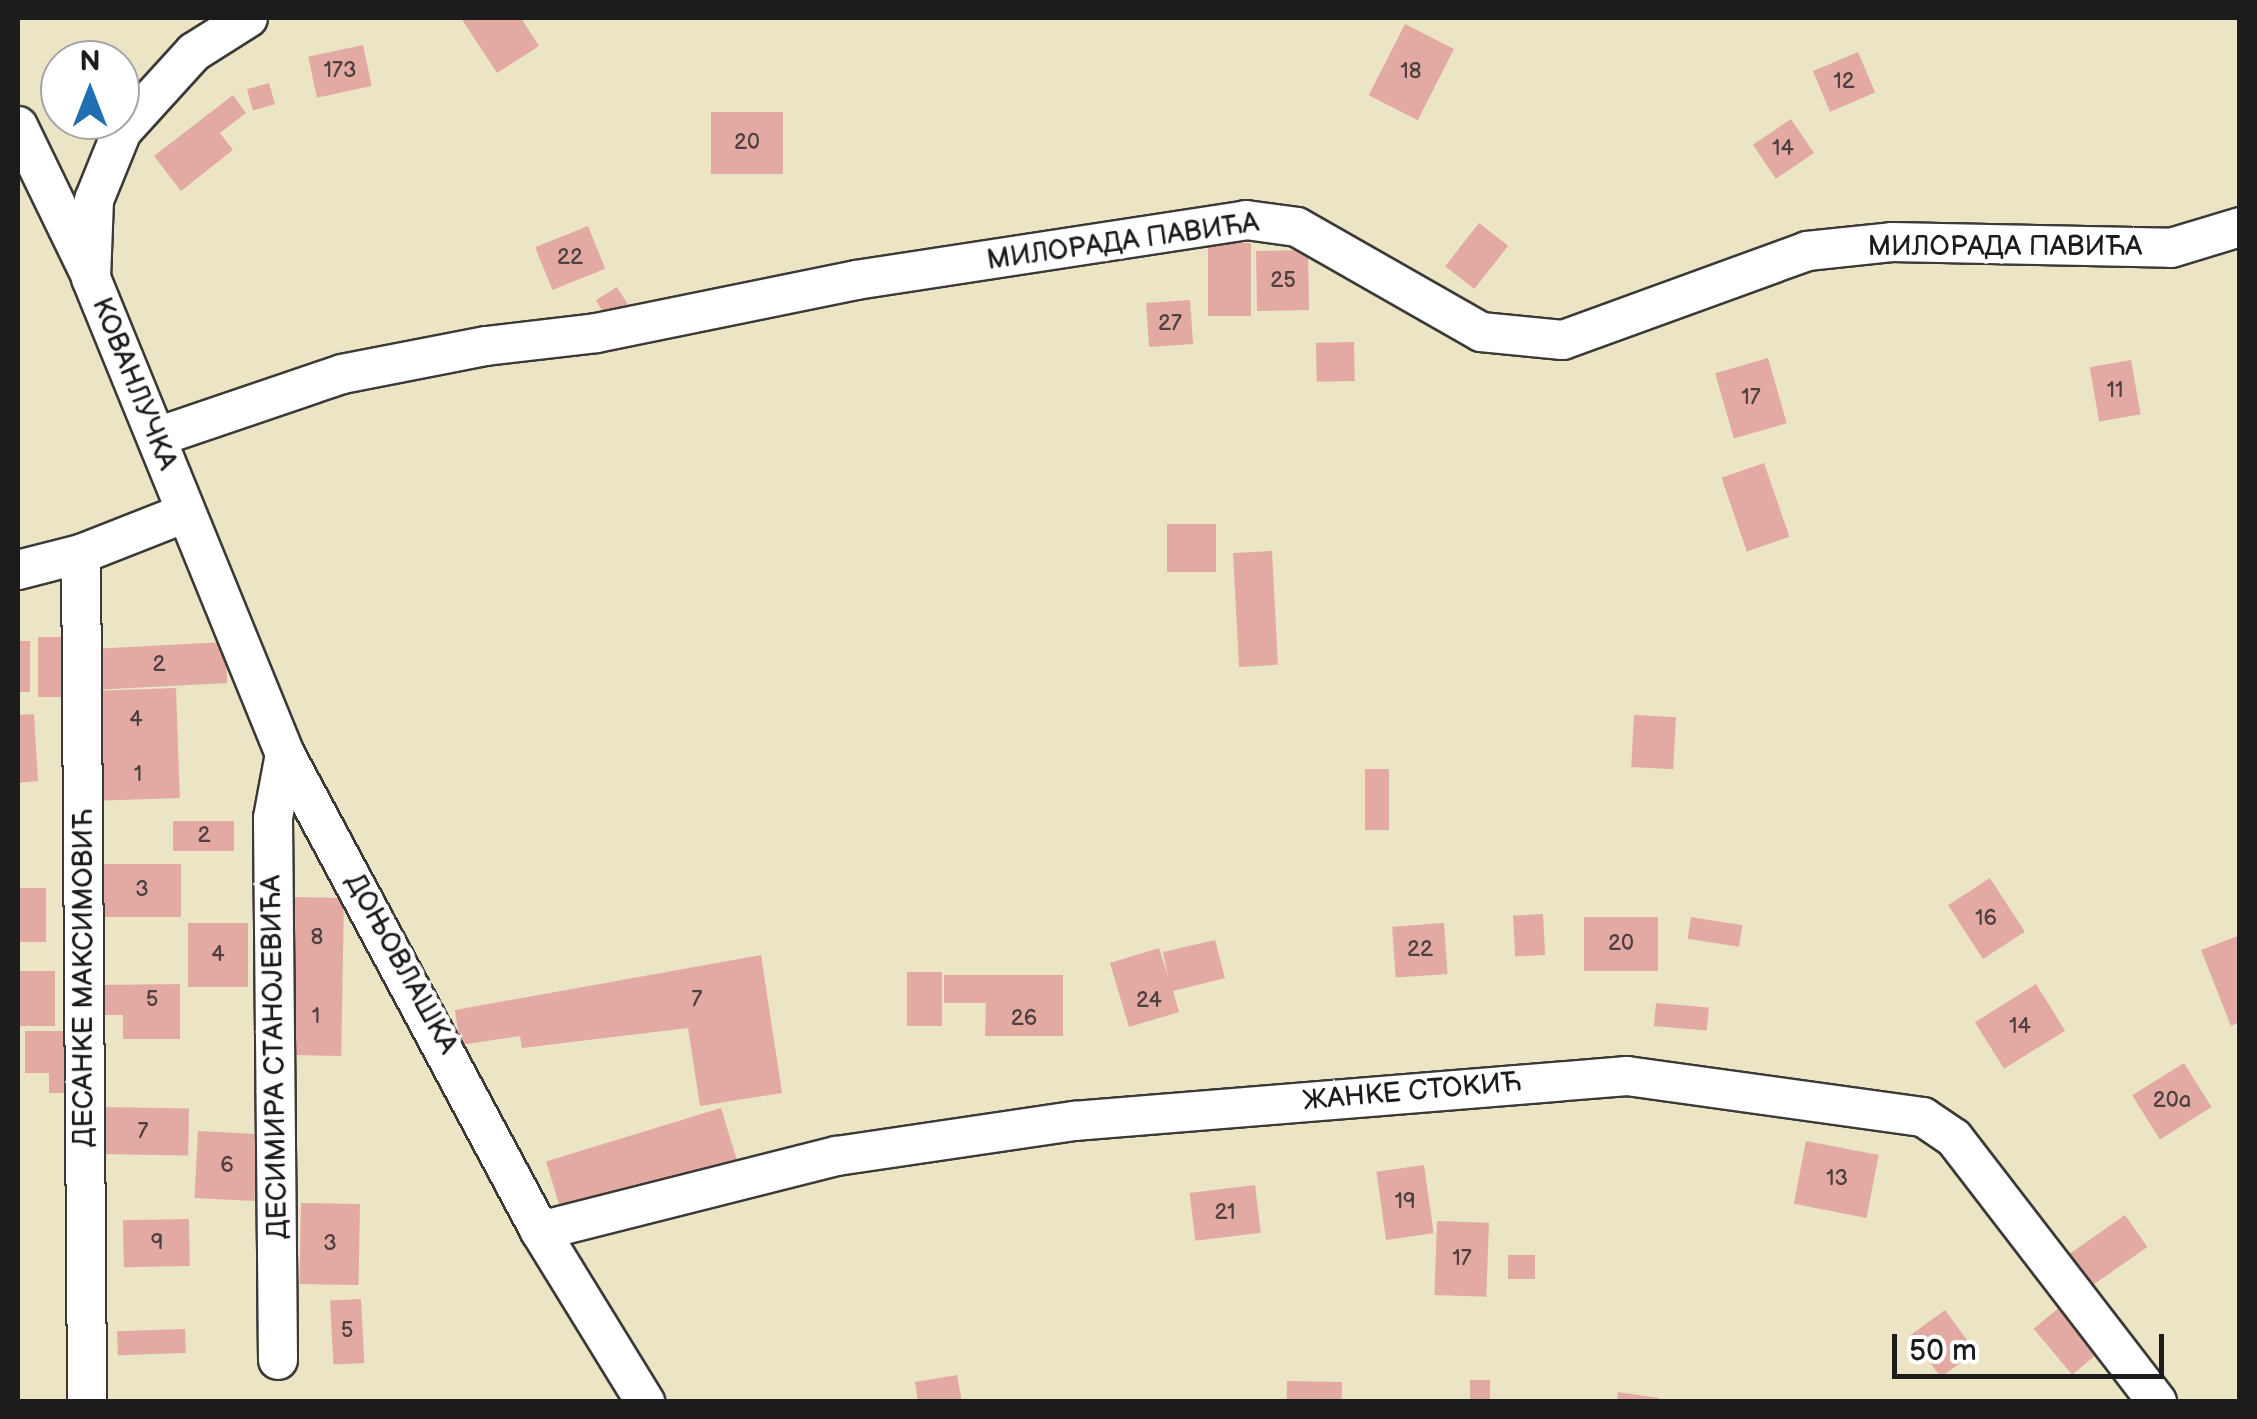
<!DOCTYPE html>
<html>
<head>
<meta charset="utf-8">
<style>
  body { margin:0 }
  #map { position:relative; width:2257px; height:1419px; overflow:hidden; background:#ebe5c6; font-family:"Balsamiq Sans",sans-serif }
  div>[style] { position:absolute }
  .building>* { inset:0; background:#e2aaa2; transform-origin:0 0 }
  .roads { filter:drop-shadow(2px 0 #3b3a36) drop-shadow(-2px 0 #3b3a36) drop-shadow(0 2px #3b3a36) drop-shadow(0 -2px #3b3a36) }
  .minor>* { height:38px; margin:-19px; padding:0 19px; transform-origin:19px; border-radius:19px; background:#fff }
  span { translate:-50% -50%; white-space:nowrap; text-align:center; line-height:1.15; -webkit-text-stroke:9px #fff; paint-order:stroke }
  .number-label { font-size:22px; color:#4e403e }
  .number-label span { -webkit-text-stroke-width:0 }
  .street-label { font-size:28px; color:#1c1c1c }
  .frame { position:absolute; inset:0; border:20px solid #1c1c1c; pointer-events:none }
  .north { position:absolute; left:40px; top:40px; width:100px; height:100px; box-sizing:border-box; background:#fff; border:2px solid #a4a4a4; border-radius:50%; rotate:0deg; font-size:28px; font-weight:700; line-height:40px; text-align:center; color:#1c1c1c }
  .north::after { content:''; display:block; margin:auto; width:35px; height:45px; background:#1f6fb2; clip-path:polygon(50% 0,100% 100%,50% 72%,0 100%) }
  .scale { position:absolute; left:1892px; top:1334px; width:272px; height:45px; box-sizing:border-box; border:5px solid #1c1c1c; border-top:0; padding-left:12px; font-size:30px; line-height:35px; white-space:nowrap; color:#1c1c1c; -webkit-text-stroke:8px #fff; paint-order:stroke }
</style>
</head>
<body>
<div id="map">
  <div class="building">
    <div style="clip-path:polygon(461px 18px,521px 18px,539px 46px,497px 73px)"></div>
    <div style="left:1405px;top:24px;width:55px;height:80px;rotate:27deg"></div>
    <div style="left:363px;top:45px;width:42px;height:56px;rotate:78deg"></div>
    <div style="left:1858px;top:52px;width:44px;height:49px;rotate:67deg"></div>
    <div style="left:269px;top:83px;width:22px;height:23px;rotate:74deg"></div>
    <div style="clip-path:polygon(233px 95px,246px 113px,220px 133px,233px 150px,181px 191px,154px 156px)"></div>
    <div style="left:711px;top:112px;width:72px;height:62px"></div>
    <div style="left:1791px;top:119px;width:41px;height:46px;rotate:56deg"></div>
    <div style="left:1479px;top:223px;width:37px;height:55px;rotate:38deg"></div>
    <div style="left:588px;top:226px;width:46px;height:57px;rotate:68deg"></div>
    <div style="left:1208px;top:243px;width:43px;height:73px"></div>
    <div style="left:1308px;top:250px;width:60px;height:52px;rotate:89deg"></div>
    <div style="left:617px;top:287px;width:28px;height:25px;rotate:58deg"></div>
    <div style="left:1190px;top:300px;width:44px;height:44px;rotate:86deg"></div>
    <div style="left:1354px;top:342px;width:39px;height:38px;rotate:89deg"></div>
    <div style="left:1768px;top:358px;width:68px;height:55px;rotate:74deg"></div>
    <div style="left:2131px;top:360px;width:55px;height:42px;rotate:80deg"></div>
    <div style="left:1764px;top:463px;width:78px;height:45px;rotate:71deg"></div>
    <div style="left:1167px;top:524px;width:49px;height:48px"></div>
    <div style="left:1272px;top:551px;width:114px;height:39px;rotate:87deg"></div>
    <div style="left:38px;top:637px;width:27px;height:60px"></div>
    <div style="left:18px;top:641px;width:12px;height:51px"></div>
    <div style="left:225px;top:642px;width:41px;height:134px;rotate:87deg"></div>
    <div style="left:176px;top:688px;width:110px;height:83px;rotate:88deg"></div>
    <div style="clip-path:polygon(34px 714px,38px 781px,18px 783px,18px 715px)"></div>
    <div style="left:1634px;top:715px;width:42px;height:52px;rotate:3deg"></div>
    <div style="left:1365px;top:769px;width:24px;height:61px"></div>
    <div style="left:234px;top:821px;width:30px;height:61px;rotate:90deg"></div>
    <div style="left:103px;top:864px;width:78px;height:53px"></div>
    <div style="left:1990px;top:878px;width:64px;height:50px;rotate:57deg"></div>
    <div style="left:18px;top:888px;width:28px;height:54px"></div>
    <div style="left:292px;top:897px;width:52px;height:158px;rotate:1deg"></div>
    <div style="left:1543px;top:914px;width:41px;height:30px;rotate:87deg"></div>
    <div style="left:1584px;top:917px;width:74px;height:54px"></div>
    <div style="left:1691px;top:917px;width:52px;height:22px;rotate:9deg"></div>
    <div style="left:188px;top:923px;width:60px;height:64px"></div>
    <div style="left:1444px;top:923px;width:51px;height:52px;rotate:86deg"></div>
    <div style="clip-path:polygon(2240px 935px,2240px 1022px,2231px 1026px,2201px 950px)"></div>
    <div style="clip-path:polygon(1215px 940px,1225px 978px,1173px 991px,1179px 1012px,1129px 1027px,1110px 963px,1159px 948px,1168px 977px,1163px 952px)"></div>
    <div style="clip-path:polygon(761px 955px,782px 1093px,700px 1106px,688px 1028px,522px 1048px,520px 1036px,460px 1045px,455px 1010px)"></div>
    <div style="left:18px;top:971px;width:37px;height:55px"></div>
    <div style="left:907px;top:972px;width:35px;height:54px"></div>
    <div style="clip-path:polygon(944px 975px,1063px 975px,1063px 1036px,985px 1036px,986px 1003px,944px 1003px)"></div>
    <div style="clip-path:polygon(180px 984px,180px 1039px,123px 1039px,123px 1015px,99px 1015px,98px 985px)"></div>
    <div style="left:2036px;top:984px;width:55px;height:72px;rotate:58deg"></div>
    <div style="left:1656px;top:1003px;width:53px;height:23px;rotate:5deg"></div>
    <div style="clip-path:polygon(25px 1031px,74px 1031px,74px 1093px,49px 1093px,49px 1073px,25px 1073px)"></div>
    <div style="left:2184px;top:1063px;width:52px;height:61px;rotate:58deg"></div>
    <div style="left:99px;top:1107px;width:90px;height:47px;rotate:1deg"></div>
    <div style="left:721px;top:1108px;width:58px;height:183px;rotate:73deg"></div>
    <div style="left:198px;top:1131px;width:60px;height:67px;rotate:3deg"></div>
    <div style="left:1806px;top:1141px;width:74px;height:64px;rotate:11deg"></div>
    <div style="left:1424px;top:1165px;width:69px;height:48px;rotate:82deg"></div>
    <div style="left:1255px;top:1185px;width:48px;height:66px;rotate:83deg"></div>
    <div style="left:301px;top:1203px;width:59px;height:81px;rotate:1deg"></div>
    <div style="left:2125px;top:1215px;width:39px;height:72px;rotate:55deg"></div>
    <div style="left:189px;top:1219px;width:47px;height:66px;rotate:89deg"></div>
    <div style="left:1437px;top:1221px;width:52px;height:74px;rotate:2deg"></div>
    <div style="left:1508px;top:1255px;width:27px;height:24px"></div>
    <div style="left:361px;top:1299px;width:64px;height:31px;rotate:87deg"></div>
    <div style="left:2062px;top:1305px;width:60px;height:37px;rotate:50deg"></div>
    <div style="left:1945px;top:1310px;width:52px;height:43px;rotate:54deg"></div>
    <div style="left:185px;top:1329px;width:24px;height:68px;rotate:88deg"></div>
    <div style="clip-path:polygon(957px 1375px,962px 1402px,918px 1402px,915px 1382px)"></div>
    <div style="left:1470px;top:1380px;width:20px;height:22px"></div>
    <div style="left:1287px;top:1381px;width:55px;height:21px;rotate:1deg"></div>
    <div style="clip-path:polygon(1618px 1392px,1659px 1398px,1658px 1402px,1617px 1402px)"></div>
  </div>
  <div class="roads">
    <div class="minor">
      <div style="left:248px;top:18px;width:64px;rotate:147.8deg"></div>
      <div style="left:194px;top:52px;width:107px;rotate:132.3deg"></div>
      <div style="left:122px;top:131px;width:74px;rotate:112.1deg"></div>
      <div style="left:94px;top:200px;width:78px;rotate:92.2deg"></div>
      <div style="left:91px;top:278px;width:514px;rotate:67.83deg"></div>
      <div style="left:285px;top:754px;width:541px;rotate:61.87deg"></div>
      <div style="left:540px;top:1231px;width:201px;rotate:58.4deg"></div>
      <div style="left:18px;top:126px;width:162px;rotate:64.1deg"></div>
      <div style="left:157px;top:437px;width:195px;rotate:-18.8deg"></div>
      <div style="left:342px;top:374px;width:147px;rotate:-11deg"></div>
      <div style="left:486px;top:346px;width:111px;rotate:-6.7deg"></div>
      <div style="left:596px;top:333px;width:265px;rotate:-11.5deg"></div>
      <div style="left:856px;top:280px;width:395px;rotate:-8.7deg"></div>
      <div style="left:1246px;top:220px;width:51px;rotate:7.8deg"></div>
      <div style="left:1297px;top:227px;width:212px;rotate:29.7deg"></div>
      <div style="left:1481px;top:332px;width:82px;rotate:5.6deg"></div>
      <div style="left:1563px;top:340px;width:260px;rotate:-20deg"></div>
      <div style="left:1807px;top:251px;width:85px;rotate:-6deg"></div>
      <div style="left:1892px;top:242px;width:279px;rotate:1.2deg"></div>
      <div style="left:2171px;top:248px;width:72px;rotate:-16.9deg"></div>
      <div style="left:81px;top:554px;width:848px;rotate:89.59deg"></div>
      <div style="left:18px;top:570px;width:65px;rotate:-14.3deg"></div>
      <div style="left:81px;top:554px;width:112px;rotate:-21.5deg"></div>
      <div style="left:540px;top:1231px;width:306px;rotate:-14.2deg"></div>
      <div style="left:837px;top:1156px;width:240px;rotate:-8.4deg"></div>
      <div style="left:1074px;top:1121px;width:555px;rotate:-4.65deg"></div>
      <div style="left:1627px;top:1076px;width:299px;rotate:7.9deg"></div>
      <div style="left:1923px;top:1117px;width:37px;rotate:34deg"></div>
      <div style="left:1954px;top:1138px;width:333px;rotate:52.4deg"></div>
      <div style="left:278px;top:1360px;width:542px;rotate:-90.53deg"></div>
      <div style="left:273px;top:818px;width:65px;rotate:-79.4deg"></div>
    </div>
  </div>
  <div class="number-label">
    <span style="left:340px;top:71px">173</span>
    <span style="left:1411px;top:72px">18</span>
    <span style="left:1844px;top:82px">12</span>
    <span style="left:747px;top:143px">20</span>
    <span style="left:1783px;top:149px">14</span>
    <span style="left:570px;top:258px">22</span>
    <span style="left:1283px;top:281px">25</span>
    <span style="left:1170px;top:324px">27</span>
    <span style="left:2115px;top:391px">11</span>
    <span style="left:1751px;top:398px">17</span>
    <span style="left:159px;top:665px">2</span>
    <span style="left:136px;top:720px">4</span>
    <span style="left:138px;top:775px">1</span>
    <span style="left:204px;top:836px">2</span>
    <span style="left:142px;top:890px">3</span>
    <span style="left:1986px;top:919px">16</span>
    <span style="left:317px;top:938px">8</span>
    <span style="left:1621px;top:944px">20</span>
    <span style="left:1420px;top:950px">22</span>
    <span style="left:218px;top:955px">4</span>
    <span style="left:152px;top:1000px">5</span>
    <span style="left:697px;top:1000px">7</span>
    <span style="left:1149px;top:1001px">24</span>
    <span style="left:316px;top:1017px">1</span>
    <span style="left:1024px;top:1019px">26</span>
    <span style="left:2020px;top:1027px">14</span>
    <span style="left:2172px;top:1101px">20a</span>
    <span style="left:143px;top:1132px">7</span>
    <span style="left:227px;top:1166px">6</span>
    <span style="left:1837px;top:1179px">13</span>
    <span style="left:1405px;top:1202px">19</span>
    <span style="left:1225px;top:1213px">21</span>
    <span style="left:157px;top:1243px">9</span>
    <span style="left:330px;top:1244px">3</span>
    <span style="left:1462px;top:1259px">17</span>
    <span style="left:347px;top:1331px">5</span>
  </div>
  <div class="street-label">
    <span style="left:1123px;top:242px;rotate:-8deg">МИЛОРАДА ПАВИЋА</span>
    <span style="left:2005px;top:247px">МИЛОРАДА ПАВИЋА</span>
    <span style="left:134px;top:384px;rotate:68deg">КОВАНЛУЧКА</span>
    <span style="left:401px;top:964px;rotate:61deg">ДОЊОВЛАШКА</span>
    <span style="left:84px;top:978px;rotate:-90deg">ДЕСАНКЕ МАКСИМОВИЋ</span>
    <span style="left:275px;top:1057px;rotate:-91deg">ДЕСИМИРА СТАНОЈЕВИЋА</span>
    <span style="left:1412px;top:1092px;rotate:-5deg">ЖАНКЕ СТОКИЋ</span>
  </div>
  <div class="frame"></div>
  <div class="north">N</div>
  <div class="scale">50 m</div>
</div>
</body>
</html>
